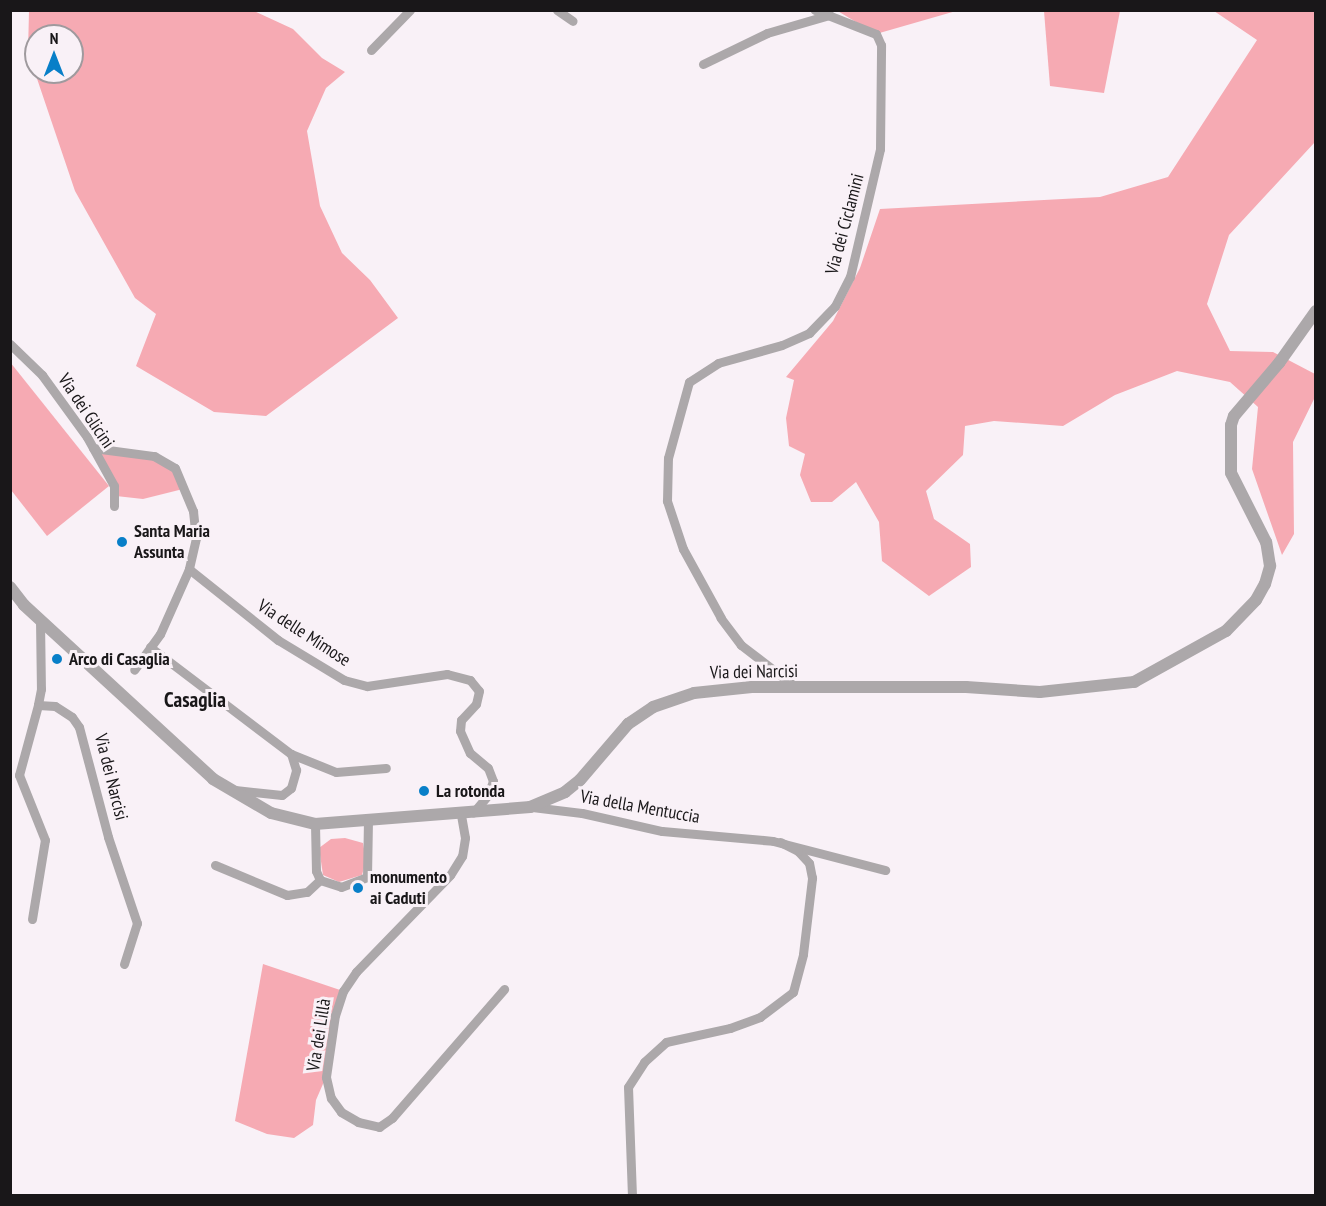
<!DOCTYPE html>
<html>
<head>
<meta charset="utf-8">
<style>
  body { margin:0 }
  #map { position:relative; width:1326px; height:1206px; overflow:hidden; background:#f9f1f7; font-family:"PT Sans Narrow",sans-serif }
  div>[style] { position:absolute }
  .green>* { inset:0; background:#f6aab3 }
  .minor>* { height:9px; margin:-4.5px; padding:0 4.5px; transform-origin:4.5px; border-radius:4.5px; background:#aca8aa }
  .tertiary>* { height:12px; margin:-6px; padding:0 6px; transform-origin:6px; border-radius:6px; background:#aca8aa }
  .dots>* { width:16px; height:16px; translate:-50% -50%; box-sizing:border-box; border:3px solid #f9f1f7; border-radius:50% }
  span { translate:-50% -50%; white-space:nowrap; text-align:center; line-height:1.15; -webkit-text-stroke:6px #f9f1f7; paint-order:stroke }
  .street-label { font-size:18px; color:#191719 }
  .poi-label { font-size:18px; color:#191719; font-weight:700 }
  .left { translate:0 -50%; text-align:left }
  .quarter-label { font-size:21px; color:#191719; font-weight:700 }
  .frame { position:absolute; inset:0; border:12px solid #191719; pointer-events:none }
  .north { position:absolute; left:24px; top:24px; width:60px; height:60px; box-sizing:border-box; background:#f9f1f7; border:2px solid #9f9a9e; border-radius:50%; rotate:0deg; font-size:16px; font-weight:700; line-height:24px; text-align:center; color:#191719 }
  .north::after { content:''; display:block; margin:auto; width:21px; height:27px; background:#087fc8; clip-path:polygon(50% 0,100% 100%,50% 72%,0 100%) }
</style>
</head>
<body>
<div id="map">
  <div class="green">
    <div style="clip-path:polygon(836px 10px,956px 11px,876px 34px)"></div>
    <div style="clip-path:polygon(evenodd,29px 11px,254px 11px,293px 29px,322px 58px,345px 72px,326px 88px,307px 131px,320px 206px,342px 253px,370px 280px,398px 318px,266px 416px,214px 412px,136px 366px,156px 314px,135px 298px,75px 191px,28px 52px,29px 11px,36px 36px,72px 36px,72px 72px,36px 72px,36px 36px)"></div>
    <div style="clip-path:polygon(1044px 11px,1120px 11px,1104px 93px,1050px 86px)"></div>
    <div style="clip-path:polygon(1214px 11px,1315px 11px,1315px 142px,1229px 235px,1207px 304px,1230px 351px,1273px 352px,1315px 374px,1315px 397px,1293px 442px,1294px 534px,1282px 555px,1252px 469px,1258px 407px,1230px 382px,1177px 371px,1115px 395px,1063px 426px,994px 421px,965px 426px,963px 455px,926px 491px,934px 519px,970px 544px,971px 567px,929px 596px,882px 561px,879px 522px,856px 482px,832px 502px,811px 502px,800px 475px,805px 454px,789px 446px,786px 418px,794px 380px,786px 377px,833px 321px,860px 268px,880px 209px,1100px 197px,1168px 177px,1257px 40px)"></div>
    <div style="clip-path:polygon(10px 362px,109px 486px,47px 536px,11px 490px)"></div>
    <div style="clip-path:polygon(93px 448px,154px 456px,175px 468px,187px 488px,143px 499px,116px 496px)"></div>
    <div style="clip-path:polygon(345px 838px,363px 843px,366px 860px,362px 875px,339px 882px,323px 875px,319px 848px,331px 839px)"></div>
    <div style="clip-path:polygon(263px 964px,343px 991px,326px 1077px,316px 1100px,313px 1125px,294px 1138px,267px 1134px,235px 1121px)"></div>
  </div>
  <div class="minor">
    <div style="left:557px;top:10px;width:19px;rotate:35deg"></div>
    <div style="left:371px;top:50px;width:56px;rotate:-45.7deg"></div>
    <div style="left:703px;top:64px;width:71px;rotate:-25.8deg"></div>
    <div style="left:767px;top:33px;width:65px;rotate:-16.2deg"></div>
    <div style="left:10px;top:344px;width:45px;rotate:44.1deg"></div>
    <div style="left:42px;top:375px;width:77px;rotate:54deg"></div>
    <div style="left:87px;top:437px;width:56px;rotate:61.1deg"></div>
    <div style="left:114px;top:486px;width:20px;rotate:90deg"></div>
    <div style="left:93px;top:448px;width:62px;rotate:7.5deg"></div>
    <div style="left:154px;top:456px;width:24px;rotate:30deg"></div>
    <div style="left:175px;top:468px;width:47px;rotate:67.3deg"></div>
    <div style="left:193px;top:511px;width:27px;rotate:84deg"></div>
    <div style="left:196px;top:538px;width:32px;rotate:103deg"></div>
    <div style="left:189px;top:569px;width:71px;rotate:114deg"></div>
    <div style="left:160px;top:634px;width:44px;rotate:125.8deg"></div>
    <div style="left:189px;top:569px;width:114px;rotate:38.6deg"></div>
    <div style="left:278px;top:640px;width:77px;rotate:31.2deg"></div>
    <div style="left:344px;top:680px;width:24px;rotate:15deg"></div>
    <div style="left:367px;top:686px;width:81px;rotate:-8.5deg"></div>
    <div style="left:447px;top:674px;width:24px;rotate:15deg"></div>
    <div style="left:470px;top:680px;width:14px;rotate:51deg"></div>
    <div style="left:479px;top:691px;width:13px;rotate:103deg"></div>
    <div style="left:476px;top:704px;width:22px;rotate:133deg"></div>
    <div style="left:461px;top:720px;width:11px;rotate:95deg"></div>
    <div style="left:460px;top:731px;width:24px;rotate:66deg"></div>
    <div style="left:470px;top:753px;width:23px;rotate:40deg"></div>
    <div style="left:488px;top:768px;width:14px;rotate:69deg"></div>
    <div style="left:493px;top:781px;width:15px;rotate:110deg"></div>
    <div style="left:488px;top:795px;width:23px;rotate:130deg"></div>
    <div style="left:40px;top:620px;width:69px;rotate:89.2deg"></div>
    <div style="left:41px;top:689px;width:16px;rotate:101deg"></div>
    <div style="left:38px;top:705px;width:17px;rotate:3deg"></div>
    <div style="left:55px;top:706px;width:20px;rotate:33deg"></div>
    <div style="left:72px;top:717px;width:12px;rotate:55deg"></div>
    <div style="left:79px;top:727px;width:114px;rotate:75.2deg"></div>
    <div style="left:108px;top:837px;width:91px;rotate:71.4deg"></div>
    <div style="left:137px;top:923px;width:43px;rotate:107.6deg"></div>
    <div style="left:150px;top:647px;width:177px;rotate:37.2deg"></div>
    <div style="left:291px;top:754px;width:48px;rotate:21.8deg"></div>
    <div style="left:336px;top:772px;width:50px;rotate:-4.6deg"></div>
    <div style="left:797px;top:688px;width:71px;rotate:-142.5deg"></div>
    <div style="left:741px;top:645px;width:34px;rotate:-127deg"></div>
    <div style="left:721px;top:618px;width:79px;rotate:-118.8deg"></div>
    <div style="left:683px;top:549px;width:51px;rotate:-108.4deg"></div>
    <div style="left:667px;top:501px;width:43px;rotate:-88.7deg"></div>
    <div style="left:668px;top:458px;width:79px;rotate:-74.6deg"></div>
    <div style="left:689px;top:382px;width:35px;rotate:-33deg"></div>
    <div style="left:718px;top:363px;width:66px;rotate:-15.7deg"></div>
    <div style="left:782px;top:345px;width:30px;rotate:-24deg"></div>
    <div style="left:809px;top:333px;width:37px;rotate:-46deg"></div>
    <div style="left:835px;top:306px;width:33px;rotate:-63deg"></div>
    <div style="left:850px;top:277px;width:131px;rotate:-76.8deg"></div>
    <div style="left:880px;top:149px;width:104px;rotate:-89.4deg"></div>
    <div style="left:881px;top:45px;width:12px;rotate:-114deg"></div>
    <div style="left:876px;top:34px;width:66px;rotate:-158.5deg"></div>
    <div style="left:235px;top:790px;width:47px;rotate:6.1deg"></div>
    <div style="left:282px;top:795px;width:11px;rotate:-38deg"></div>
    <div style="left:291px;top:788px;width:19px;rotate:-74deg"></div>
    <div style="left:296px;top:770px;width:17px;rotate:-107deg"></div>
    <div style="left:532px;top:807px;width:50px;rotate:6.8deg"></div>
    <div style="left:582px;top:813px;width:82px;rotate:12.7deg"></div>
    <div style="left:662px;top:831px;width:111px;rotate:5.1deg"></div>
    <div style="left:773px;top:841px;width:116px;rotate:14.5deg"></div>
    <div style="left:461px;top:815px;width:23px;rotate:80deg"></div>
    <div style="left:465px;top:838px;width:18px;rotate:99deg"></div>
    <div style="left:462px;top:856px;width:22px;rotate:122deg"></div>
    <div style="left:450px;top:875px;width:135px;rotate:134.1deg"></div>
    <div style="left:356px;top:972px;width:23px;rotate:124deg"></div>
    <div style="left:343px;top:991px;width:25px;rotate:108deg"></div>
    <div style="left:335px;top:1015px;width:63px;rotate:98.3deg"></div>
    <div style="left:326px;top:1077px;width:22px;rotate:77deg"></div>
    <div style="left:331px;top:1098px;width:17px;rotate:54deg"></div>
    <div style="left:341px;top:1112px;width:20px;rotate:30deg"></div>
    <div style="left:358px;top:1122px;width:22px;rotate:13deg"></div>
    <div style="left:379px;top:1127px;width:16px;rotate:-35deg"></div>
    <div style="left:392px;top:1118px;width:171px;rotate:-49deg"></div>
    <div style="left:315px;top:824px;width:47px;rotate:88.8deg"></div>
    <div style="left:316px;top:871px;width:10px;rotate:66deg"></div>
    <div style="left:320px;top:880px;width:22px;rotate:18deg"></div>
    <div style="left:341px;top:887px;width:28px;rotate:-21deg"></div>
    <div style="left:367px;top:877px;width:55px;rotate:-89deg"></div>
    <div style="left:215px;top:865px;width:78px;rotate:22.6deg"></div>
    <div style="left:287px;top:895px;width:20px;rotate:-9deg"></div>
    <div style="left:307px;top:892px;width:18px;rotate:-43deg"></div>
    <div style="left:32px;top:919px;width:80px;rotate:-80.7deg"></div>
    <div style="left:45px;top:840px;width:70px;rotate:-111.8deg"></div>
    <div style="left:19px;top:775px;width:73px;rotate:-74.8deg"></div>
    <div style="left:632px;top:1196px;width:109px;rotate:-92.1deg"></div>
    <div style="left:628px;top:1087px;width:30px;rotate:-57deg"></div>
    <div style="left:644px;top:1062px;width:30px;rotate:-42deg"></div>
    <div style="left:666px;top:1042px;width:66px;rotate:-12.3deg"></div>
    <div style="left:730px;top:1028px;width:32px;rotate:-20deg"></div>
    <div style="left:760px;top:1017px;width:41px;rotate:-37.1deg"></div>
    <div style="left:793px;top:992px;width:39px;rotate:-75deg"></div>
    <div style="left:803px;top:954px;width:77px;rotate:-83.2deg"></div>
    <div style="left:812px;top:878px;width:15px;rotate:-101deg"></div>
    <div style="left:809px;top:863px;width:16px;rotate:-133deg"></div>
    <div style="left:798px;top:851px;width:20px;rotate:-153deg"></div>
  </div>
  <div class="tertiary">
    <div style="left:10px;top:587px;width:23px;rotate:52deg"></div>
    <div style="left:24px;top:605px;width:257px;rotate:42.6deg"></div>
    <div style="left:213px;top:779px;width:67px;rotate:30.4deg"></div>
    <div style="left:271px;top:813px;width:45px;rotate:14deg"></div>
    <div style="left:315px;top:824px;width:216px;rotate:-4.5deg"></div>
    <div style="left:530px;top:807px;width:38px;rotate:-23deg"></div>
    <div style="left:565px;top:792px;width:19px;rotate:-39deg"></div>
    <div style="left:580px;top:780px;width:74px;rotate:-49.4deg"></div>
    <div style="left:628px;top:724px;width:30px;rotate:-34deg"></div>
    <div style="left:653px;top:707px;width:43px;rotate:-18.9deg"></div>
    <div style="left:694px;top:693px;width:58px;rotate:-5.9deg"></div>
    <div style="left:752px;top:687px;width:214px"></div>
    <div style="left:966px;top:687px;width:74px;rotate:3.9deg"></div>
    <div style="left:1040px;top:692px;width:95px;rotate:-6.1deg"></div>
    <div style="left:1134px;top:682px;width:105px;rotate:-29deg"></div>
    <div style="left:1226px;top:631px;width:43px;rotate:-45.9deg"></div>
    <div style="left:1256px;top:600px;width:18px;rotate:-61deg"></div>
    <div style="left:1265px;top:584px;width:19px;rotate:-74deg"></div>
    <div style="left:1270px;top:566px;width:24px;rotate:-99deg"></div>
    <div style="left:1266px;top:542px;width:77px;rotate:-116.9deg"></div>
    <div style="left:1231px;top:473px;width:48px;rotate:-90deg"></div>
    <div style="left:1231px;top:425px;width:9px;rotate:-72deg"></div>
    <div style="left:1234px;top:416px;width:70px;rotate:-49.7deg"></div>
    <div style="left:1279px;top:363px;width:64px;rotate:-54.6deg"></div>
  </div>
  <div class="dots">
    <div style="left:122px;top:542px;background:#087fc8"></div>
    <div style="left:57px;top:659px;background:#087fc8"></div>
    <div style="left:424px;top:791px;background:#087fc8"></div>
    <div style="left:358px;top:888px;background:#087fc8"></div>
  </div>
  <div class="street-label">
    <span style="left:845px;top:224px;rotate:-75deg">Via dei Ciclamini</span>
    <span style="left:86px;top:411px;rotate:56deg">Via dei Glicini</span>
    <span style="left:304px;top:633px;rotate:33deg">Via delle Mimose</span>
    <span style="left:754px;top:672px;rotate:-1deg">Via dei Narcisi</span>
    <span style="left:111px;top:777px;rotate:76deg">Via dei Narcisi</span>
    <span style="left:640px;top:807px;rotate:10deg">Via della Mentuccia</span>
    <span style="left:319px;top:1035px;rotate:-81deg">Via dei Lillà</span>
  </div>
  <div class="poi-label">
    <span class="left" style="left:134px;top:542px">Santa Maria<br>Assunta</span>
    <span class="left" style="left:69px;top:659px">Arco di Casaglia</span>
    <span class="left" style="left:436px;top:791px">La rotonda</span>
    <span class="left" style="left:370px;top:888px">monumento<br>ai Caduti</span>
  </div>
  <div class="quarter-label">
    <span style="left:195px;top:700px">Casaglia</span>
  </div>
  <div class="frame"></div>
  <div class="north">N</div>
</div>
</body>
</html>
